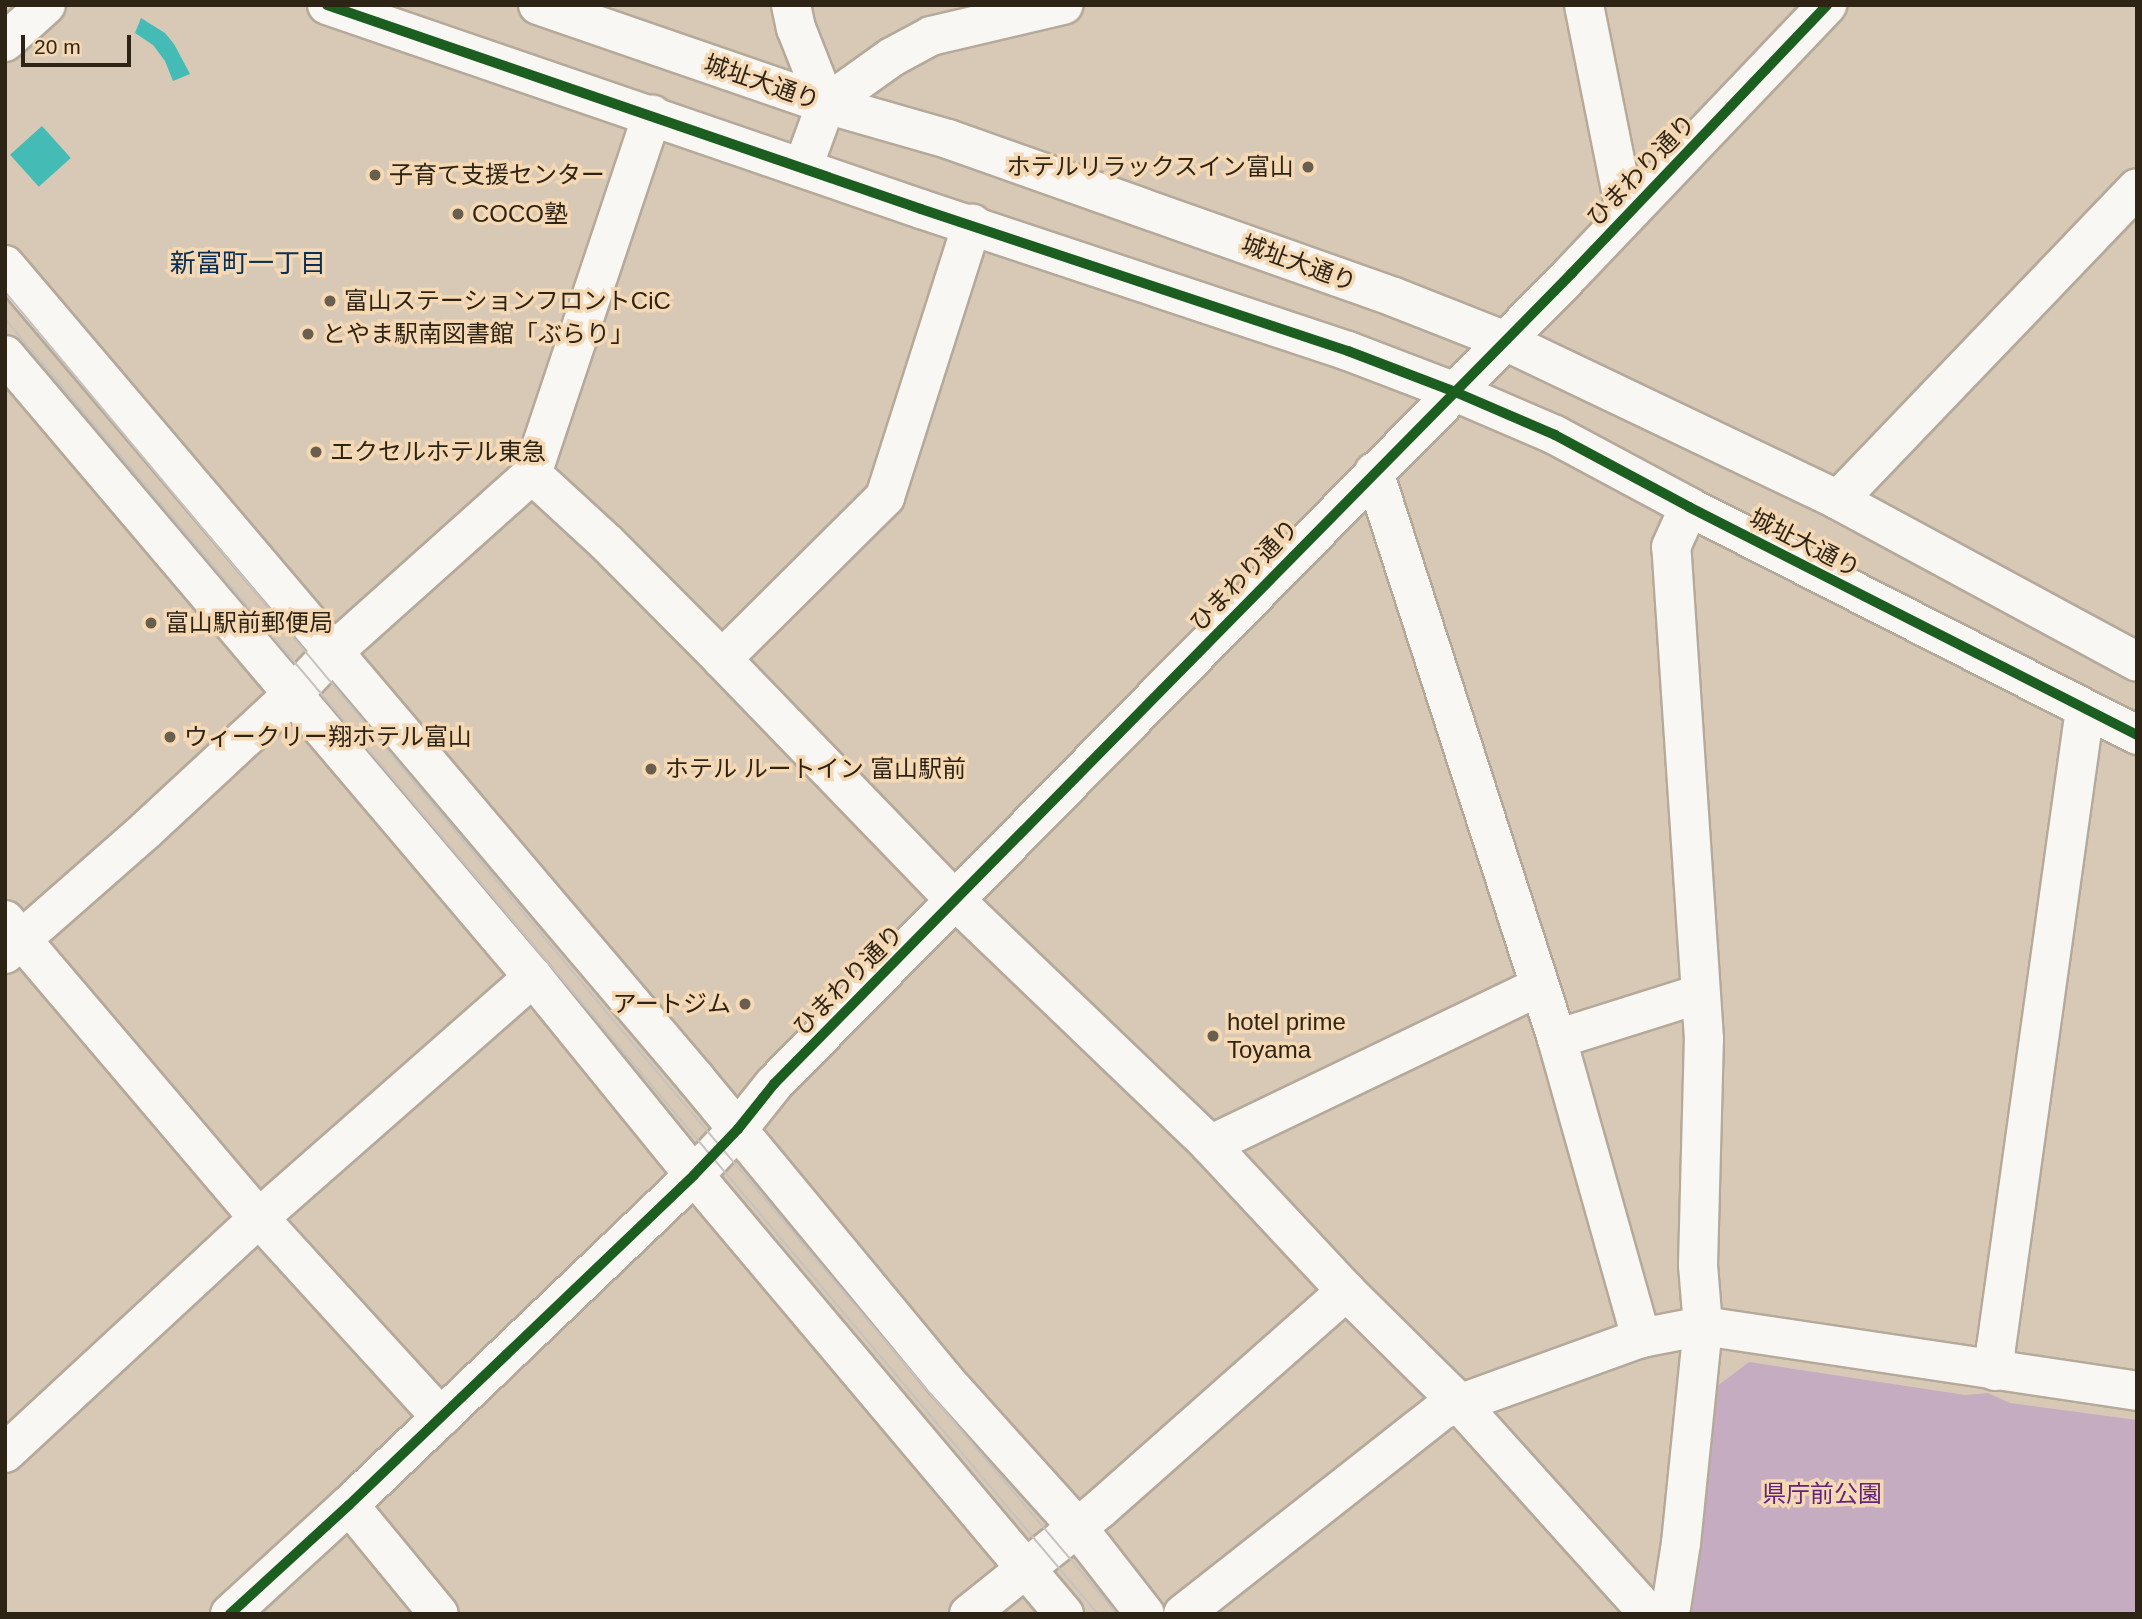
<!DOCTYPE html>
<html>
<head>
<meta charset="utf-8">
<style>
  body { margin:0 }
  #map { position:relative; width:2142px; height:1619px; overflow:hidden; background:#d8c9b6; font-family:Arial,"Noto Sans JP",sans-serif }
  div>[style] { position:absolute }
  .green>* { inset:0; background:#c5acc0 }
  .water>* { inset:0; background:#44bcb5; transform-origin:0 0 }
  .roads { filter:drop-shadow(2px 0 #b5a99a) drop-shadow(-2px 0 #b5a99a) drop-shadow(0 2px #b5a99a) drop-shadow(0 -2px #b5a99a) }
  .minor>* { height:38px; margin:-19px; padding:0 19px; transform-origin:19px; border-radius:19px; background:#f9f7f4 }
  .tram>* { height:2px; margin:-1px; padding:0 1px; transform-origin:1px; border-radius:1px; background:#c7c2bd }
  .cycleway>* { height:10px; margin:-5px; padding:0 5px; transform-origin:5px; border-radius:5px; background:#1b5e20 }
  .dots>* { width:19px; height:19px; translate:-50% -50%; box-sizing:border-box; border:4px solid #f5d8b4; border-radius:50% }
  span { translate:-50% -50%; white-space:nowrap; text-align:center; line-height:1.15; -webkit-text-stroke:7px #f5d8b4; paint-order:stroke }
  .street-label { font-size:24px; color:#2e2416 }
  .poi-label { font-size:24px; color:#2e2416 }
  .right { translate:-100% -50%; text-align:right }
  .left { translate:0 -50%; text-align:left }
  .park-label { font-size:24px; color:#61227c }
  .neighbourhood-label { font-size:26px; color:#092d53 }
  .frame { position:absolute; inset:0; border:7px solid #2e2416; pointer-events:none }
  .scale { position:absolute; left:21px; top:35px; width:110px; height:32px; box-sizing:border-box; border:4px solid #2e2416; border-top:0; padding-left:9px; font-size:21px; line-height:24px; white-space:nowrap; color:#2e2416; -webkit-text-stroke:5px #f5d8b4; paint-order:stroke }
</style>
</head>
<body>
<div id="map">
  <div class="green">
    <div style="clip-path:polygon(1749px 1362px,1965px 1395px,1988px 1393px,2010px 1403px,2137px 1420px,2137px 1614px,1688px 1614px,1712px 1390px)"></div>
  </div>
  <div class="water">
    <div style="clip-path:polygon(141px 18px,165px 33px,174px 44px,190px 74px,173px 81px,165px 61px,153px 45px,135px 33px)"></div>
    <div style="left:42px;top:126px;width:43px;height:43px;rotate:48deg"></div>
  </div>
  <div class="roads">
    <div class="minor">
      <div style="left:327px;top:5px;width:628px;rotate:18.95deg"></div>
      <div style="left:921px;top:209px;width:450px;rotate:18.4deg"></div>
      <div style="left:1348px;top:351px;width:112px;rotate:20.9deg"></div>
      <div style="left:1453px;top:391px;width:111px;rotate:23.3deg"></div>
      <div style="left:1555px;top:435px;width:152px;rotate:28.2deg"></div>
      <div style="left:1689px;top:507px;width:503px;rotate:26.97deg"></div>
      <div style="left:538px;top:5px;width:305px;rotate:19deg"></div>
      <div style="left:826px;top:104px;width:127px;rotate:16deg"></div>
      <div style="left:948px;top:139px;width:473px;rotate:19.5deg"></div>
      <div style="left:1394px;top:297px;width:117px;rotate:21.5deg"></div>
      <div style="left:1503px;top:340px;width:371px;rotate:25.5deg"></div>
      <div style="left:1838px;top:500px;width:340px;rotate:28.4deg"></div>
      <div style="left:791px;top:5px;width:24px;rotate:78deg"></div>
      <div style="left:796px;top:28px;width:82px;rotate:68.5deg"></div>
      <div style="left:1584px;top:5px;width:214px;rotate:78.7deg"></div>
      <div style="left:5px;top:42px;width:55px;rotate:-42.1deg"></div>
      <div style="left:803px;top:167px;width:67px;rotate:-69.9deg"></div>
      <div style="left:826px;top:104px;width:81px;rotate:-35.5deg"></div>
      <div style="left:892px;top:57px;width:44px;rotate:-28.3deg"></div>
      <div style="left:931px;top:36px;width:136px;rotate:-13.2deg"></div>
      <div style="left:5px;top:265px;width:1068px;rotate:49.67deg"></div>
      <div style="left:696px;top:1079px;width:388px;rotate:50.4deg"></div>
      <div style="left:943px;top:1378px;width:200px;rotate:48deg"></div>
      <div style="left:1077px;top:1527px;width:110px;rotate:52deg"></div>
      <div style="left:5px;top:355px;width:816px;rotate:49.67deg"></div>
      <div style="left:533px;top:977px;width:255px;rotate:50.9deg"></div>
      <div style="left:694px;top:1175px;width:574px;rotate:49.87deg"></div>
      <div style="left:1374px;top:472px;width:596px;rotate:72.11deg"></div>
      <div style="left:1557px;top:1039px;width:311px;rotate:74.3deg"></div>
      <div style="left:532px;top:474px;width:100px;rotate:42.6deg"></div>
      <div style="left:606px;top:542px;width:165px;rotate:45.2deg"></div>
      <div style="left:722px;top:659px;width:337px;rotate:46deg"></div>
      <div style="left:956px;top:901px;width:352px;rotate:43.8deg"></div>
      <div style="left:1210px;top:1145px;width:200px;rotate:47deg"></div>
      <div style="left:1346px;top:1291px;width:159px;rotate:44.7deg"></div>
      <div style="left:1459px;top:1403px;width:284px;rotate:48deg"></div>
      <div style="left:1838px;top:500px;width:432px;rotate:-46.2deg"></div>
      <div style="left:722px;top:659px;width:230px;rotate:-44.8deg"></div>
      <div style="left:885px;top:497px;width:287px;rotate:-72.3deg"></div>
      <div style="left:5px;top:920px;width:392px;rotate:49.6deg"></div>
      <div style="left:259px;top:1218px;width:270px;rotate:47.6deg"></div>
      <div style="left:5px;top:954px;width:188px;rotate:-41.3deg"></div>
      <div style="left:146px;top:830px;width:199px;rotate:-42.8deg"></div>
      <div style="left:292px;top:695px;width:58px;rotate:-46.4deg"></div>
      <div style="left:332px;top:653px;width:268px;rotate:-41.8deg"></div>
      <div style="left:532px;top:474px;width:379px;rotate:-71.5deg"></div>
      <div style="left:1557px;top:1039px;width:150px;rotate:-17.5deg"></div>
      <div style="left:1210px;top:1145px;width:364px;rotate:-25.7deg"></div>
      <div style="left:1995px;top:1371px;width:23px;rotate:-88deg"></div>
      <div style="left:1996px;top:1348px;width:645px;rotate:-82.07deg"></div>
      <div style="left:5px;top:1453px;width:346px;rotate:-42.8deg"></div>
      <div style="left:259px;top:1218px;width:365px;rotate:-41.3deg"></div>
      <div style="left:349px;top:1505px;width:141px;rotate:50.5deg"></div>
      <div style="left:230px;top:1614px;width:161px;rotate:-42.5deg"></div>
      <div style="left:349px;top:1505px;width:477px;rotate:-43.7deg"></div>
      <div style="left:694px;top:1175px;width:64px;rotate:-46.3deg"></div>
      <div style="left:738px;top:1129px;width:58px;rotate:-51.3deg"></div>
      <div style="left:774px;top:1084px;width:1138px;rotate:-45.46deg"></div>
      <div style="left:1572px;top:273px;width:370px;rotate:-46.4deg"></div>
      <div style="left:969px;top:1614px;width:168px;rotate:-38.7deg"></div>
      <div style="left:1100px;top:1509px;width:329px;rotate:-41.5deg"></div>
      <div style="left:1183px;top:1614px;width:330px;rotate:-38.2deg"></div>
      <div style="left:1442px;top:1410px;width:212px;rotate:-19.9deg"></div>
      <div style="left:1641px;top:1338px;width:63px;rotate:-11deg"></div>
      <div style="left:1703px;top:1326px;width:439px;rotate:8.5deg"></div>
      <div style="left:1670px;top:1614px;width:72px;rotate:-81.2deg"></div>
      <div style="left:1681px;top:1543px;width:218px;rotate:-84.2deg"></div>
      <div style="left:1703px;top:1326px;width:61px;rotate:-94.7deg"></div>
      <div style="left:1698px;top:1265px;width:226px;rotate:-88.5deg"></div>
      <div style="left:1704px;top:1039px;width:493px;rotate:-93.8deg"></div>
      <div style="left:1671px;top:547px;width:44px;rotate:-65.8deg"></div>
    </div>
  </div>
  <div class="tram">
    <div style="left:5px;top:292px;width:958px;rotate:50.13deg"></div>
    <div style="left:619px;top:1027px;width:770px;rotate:49.69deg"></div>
    <div style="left:5px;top:319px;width:1695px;rotate:49.84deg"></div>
  </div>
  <div class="cycleway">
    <div style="left:327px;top:5px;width:628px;rotate:18.95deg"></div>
    <div style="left:921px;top:209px;width:450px;rotate:18.4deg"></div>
    <div style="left:1348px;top:351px;width:112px;rotate:20.9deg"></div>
    <div style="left:1453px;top:391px;width:111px;rotate:23.3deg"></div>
    <div style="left:1555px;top:435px;width:152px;rotate:28.2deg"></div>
    <div style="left:1689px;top:507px;width:503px;rotate:26.97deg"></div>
    <div style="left:230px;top:1614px;width:161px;rotate:-42.5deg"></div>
    <div style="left:349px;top:1505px;width:477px;rotate:-43.7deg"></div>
    <div style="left:694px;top:1175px;width:64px;rotate:-46.3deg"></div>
    <div style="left:738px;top:1129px;width:58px;rotate:-51.3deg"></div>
    <div style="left:774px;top:1084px;width:1138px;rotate:-45.46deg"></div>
    <div style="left:1572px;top:273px;width:370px;rotate:-46.4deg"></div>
  </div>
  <div class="dots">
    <div style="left:1308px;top:167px;background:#6a5e4e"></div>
    <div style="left:375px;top:175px;background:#6a5e4e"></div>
    <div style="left:458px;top:214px;background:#6a5e4e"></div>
    <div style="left:330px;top:301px;background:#6a5e4e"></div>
    <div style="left:308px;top:334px;background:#6a5e4e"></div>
    <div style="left:316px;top:452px;background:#6a5e4e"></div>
    <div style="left:151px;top:623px;background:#6a5e4e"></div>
    <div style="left:170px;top:737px;background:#6a5e4e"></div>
    <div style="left:651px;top:769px;background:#6a5e4e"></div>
    <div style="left:745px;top:1004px;background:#6a5e4e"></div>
    <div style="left:1213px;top:1036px;background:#6a5e4e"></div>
  </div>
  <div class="street-label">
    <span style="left:762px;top:82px;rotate:19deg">城址大通り</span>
    <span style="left:1641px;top:170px;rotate:-46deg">ひまわり通り</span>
    <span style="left:1299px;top:263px;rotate:20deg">城址大通り</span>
    <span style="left:1805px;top:543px;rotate:27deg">城址大通り</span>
    <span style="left:1244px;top:575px;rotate:-46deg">ひまわり通り</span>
    <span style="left:848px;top:980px;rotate:-45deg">ひまわり通り</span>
  </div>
  <div class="poi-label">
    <span class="right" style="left:1294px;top:167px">ホテルリラックスイン富山</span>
    <span class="left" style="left:389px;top:175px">子育て支援センター</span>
    <span class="left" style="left:472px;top:214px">COCO塾</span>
    <span class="left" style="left:344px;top:301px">富山ステーションフロントCiC</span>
    <span class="left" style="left:322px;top:334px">とやま駅南図書館「ぶらり」</span>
    <span class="left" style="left:330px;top:452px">エクセルホテル東急</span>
    <span class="left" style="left:165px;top:623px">富山駅前郵便局</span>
    <span class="left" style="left:184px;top:737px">ウィークリー翔ホテル富山</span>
    <span class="left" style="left:665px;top:769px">ホテル ルートイン 富山駅前</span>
    <span class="right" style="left:731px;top:1004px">アートジム</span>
    <span class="left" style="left:1227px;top:1036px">hotel prime<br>Toyama</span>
  </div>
  <div class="park-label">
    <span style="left:1822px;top:1494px">県庁前公園</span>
  </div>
  <div class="neighbourhood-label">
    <span style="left:248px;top:264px">新富町一丁目</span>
  </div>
  <div class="frame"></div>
  <div class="scale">20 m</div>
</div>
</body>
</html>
